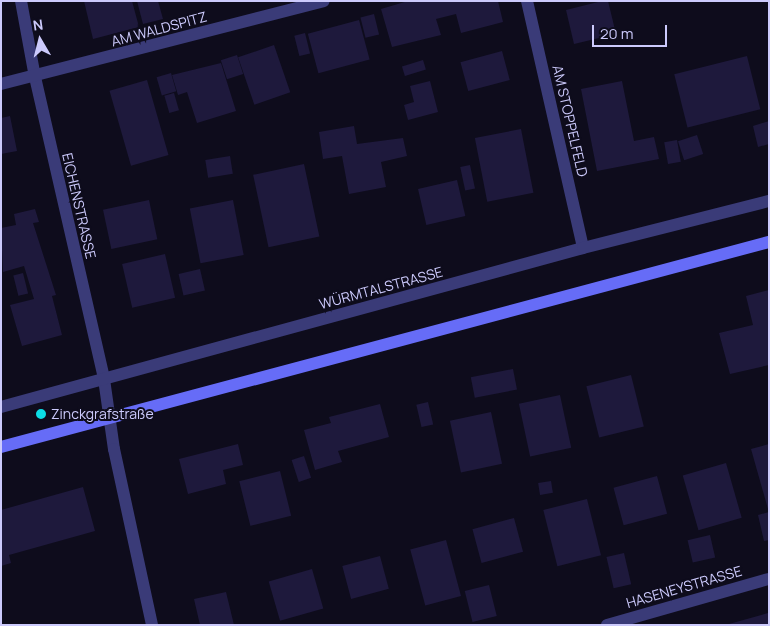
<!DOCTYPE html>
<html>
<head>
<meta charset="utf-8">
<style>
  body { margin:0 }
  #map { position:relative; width:770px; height:626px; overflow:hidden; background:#0e0c1c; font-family:Manrope,sans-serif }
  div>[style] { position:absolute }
  .building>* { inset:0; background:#1e193c; transform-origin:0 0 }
  .minor>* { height:12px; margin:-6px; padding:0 6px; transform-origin:6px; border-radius:6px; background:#3a3b78 }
  .secondary>* { height:12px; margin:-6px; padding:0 6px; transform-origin:6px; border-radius:6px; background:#666cf7 }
  .dots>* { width:14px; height:14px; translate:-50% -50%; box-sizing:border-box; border:2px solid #0e0c1c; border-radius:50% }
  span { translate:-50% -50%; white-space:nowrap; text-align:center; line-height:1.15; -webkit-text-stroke:4px #0e0c1c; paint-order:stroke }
  .street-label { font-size:14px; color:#cccafc }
  .poi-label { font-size:14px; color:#cccafc }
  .left { translate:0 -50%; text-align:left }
  .frame { position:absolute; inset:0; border:2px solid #cccafc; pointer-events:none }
  .north { position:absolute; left:15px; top:15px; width:50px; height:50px; -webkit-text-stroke:4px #0e0c1c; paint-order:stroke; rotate:352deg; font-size:14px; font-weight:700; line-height:20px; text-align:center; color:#cccafc }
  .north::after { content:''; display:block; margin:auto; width:18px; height:22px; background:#cccafc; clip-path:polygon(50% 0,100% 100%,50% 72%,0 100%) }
  .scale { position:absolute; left:592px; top:25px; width:75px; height:22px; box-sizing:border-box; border:2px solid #cccafc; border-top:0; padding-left:6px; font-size:15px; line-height:18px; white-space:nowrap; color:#cccafc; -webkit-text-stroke:4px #0e0c1c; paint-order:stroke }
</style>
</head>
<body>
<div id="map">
  <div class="building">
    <div style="clip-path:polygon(84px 1px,132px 1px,139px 27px,93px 39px)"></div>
    <div style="clip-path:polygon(137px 1px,158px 1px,163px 19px,143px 24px)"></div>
    <div style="clip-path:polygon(408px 1px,498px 1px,503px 22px,461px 33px,456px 14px,436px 19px,441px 35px,392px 47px,381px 9px)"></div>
    <div style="clip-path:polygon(602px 1px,608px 1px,616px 34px,574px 44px,566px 10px)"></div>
    <div style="left:374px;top:14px;width:21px;height:14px;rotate:76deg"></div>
    <div style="left:359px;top:20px;width:41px;height:53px;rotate:75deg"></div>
    <div style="left:305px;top:33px;width:21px;height:11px;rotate:76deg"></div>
    <div style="left:274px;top:45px;width:50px;height:38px;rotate:71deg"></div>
    <div style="left:502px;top:51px;width:30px;height:43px;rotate:75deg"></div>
    <div style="left:237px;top:55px;width:20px;height:17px;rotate:72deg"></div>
    <div style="left:747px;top:56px;width:55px;height:75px;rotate:76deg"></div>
    <div style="left:423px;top:60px;width:10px;height:22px;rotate:73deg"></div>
    <div style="clip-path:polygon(221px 63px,236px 111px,197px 123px,187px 92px,178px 95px,172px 75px)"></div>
    <div style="left:171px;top:73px;width:19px;height:15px;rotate:74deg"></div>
    <div style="left:147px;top:80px;width:78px;height:39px;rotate:74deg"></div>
    <div style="clip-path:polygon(430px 81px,438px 112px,408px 120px,404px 105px,414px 102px,410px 86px)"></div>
    <div style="clip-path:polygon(622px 81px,634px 141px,654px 137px,659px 159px,597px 171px,581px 89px)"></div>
    <div style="left:174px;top:93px;width:18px;height:10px;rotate:74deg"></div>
    <div style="clip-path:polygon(10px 116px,17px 151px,1px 154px,1px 118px)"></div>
    <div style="clip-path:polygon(769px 121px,769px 144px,758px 147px,753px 126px)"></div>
    <div style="clip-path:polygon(354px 126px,357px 144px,403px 138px,407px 156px,381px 162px,386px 187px,349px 194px,342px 156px,323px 159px,319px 132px)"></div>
    <div style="left:521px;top:129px;width:65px;height:47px;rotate:79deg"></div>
    <div style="left:697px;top:135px;width:20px;height:20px;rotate:72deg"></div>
    <div style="left:677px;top:140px;width:22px;height:13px;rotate:80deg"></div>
    <div style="left:230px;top:156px;width:18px;height:25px;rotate:81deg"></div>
    <div style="left:304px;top:164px;width:74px;height:52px;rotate:78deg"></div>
    <div style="left:470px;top:165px;width:24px;height:10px;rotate:78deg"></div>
    <div style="left:457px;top:180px;width:37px;height:40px;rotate:77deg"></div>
    <div style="left:149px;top:200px;width:40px;height:47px;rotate:78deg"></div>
    <div style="left:233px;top:200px;width:56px;height:44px;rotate:79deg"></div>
    <div style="clip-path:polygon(35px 209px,39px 222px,33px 223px,56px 295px,52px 296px,62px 335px,22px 346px,10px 305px,34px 299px,24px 266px,3px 272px,1px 228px,16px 225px,14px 214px)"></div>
    <div style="left:165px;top:254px;width:45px;height:44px;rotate:77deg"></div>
    <div style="left:200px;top:269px;width:22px;height:22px;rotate:77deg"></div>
    <div style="left:23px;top:273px;width:21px;height:10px;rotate:76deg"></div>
    <div style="clip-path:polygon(769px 290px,769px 365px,730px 374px,719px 333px,753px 325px,746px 296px)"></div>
    <div style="left:513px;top:369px;width:21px;height:43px;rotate:79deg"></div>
    <div style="left:631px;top:375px;width:53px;height:46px;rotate:76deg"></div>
    <div style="left:560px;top:395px;width:54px;height:42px;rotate:78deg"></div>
    <div style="left:428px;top:402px;width:23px;height:12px;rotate:77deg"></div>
    <div style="clip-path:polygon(380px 404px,389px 437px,338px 451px,342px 462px,315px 470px,304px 430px,331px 423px,329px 417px)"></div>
    <div style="left:491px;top:412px;width:53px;height:42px;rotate:78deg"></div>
    <div style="clip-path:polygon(238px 444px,243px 465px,223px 470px,226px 484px,188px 494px,179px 459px)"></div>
    <div style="clip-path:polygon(769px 444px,769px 509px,768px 509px,751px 449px)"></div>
    <div style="left:304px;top:456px;width:23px;height:13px;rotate:72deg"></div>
    <div style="left:726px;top:463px;width:57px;height:45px;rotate:74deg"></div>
    <div style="left:280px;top:471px;width:46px;height:42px;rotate:76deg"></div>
    <div style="left:657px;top:476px;width:39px;height:45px;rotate:75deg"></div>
    <div style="left:551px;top:481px;width:12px;height:13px;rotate:81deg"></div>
    <div style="clip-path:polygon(83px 487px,95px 531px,9px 555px,11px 563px,1px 566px,1px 510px)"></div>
    <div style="left:587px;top:499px;width:58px;height:45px;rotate:76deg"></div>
    <div style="clip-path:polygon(769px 512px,769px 540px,764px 541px,758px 515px)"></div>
    <div style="left:514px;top:518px;width:35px;height:43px;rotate:75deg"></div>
    <div style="left:710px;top:535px;width:23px;height:23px;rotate:77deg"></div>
    <div style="left:446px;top:540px;width:58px;height:37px;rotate:75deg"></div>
    <div style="left:624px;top:553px;width:32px;height:18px;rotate:77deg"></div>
    <div style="left:380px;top:556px;width:34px;height:39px;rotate:75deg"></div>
    <div style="left:312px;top:569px;width:41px;height:45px;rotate:74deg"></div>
    <div style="left:489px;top:585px;width:32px;height:25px;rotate:76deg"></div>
    <div style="clip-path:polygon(226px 592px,234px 625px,200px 625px,194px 599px)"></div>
    <div style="clip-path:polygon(768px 613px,769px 625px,729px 625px,729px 624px)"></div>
  </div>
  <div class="minor">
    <div style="left:21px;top:1px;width:77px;rotate:79.6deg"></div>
    <div style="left:35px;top:77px;width:310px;rotate:77.1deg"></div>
    <div style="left:104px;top:379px;width:71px;rotate:81.9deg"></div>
    <div style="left:114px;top:449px;width:180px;rotate:77.8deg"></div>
    <div style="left:527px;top:1px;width:253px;rotate:77.2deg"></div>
    <div style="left:1px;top:84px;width:333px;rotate:-14.4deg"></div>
    <div style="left:1px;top:407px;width:603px;rotate:-15.28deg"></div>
    <div style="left:583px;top:248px;width:192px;rotate:-14.2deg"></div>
    <div style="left:607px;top:625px;width:168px;rotate:-15.9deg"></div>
  </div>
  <div class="secondary">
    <div style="left:1px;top:447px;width:795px;rotate:-14.95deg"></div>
  </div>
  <div class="dots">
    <div style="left:41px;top:414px;background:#0cdde6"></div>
  </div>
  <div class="street-label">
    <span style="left:159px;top:29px;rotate:-15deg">AM WALDSPITZ</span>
    <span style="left:570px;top:121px;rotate:77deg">AM STOPPELFELD</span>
    <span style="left:79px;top:206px;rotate:77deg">EICHENSTRASSE</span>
    <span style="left:381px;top:288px;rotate:-15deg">WÜRMTALSTRASSE</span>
    <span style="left:684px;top:587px;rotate:-16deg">HASENEYSTRASSE</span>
  </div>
  <div class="poi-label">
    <span class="left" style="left:51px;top:414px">Zinckgrafstraße</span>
  </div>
  <div class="frame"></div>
  <div class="north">N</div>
  <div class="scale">20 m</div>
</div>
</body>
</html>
